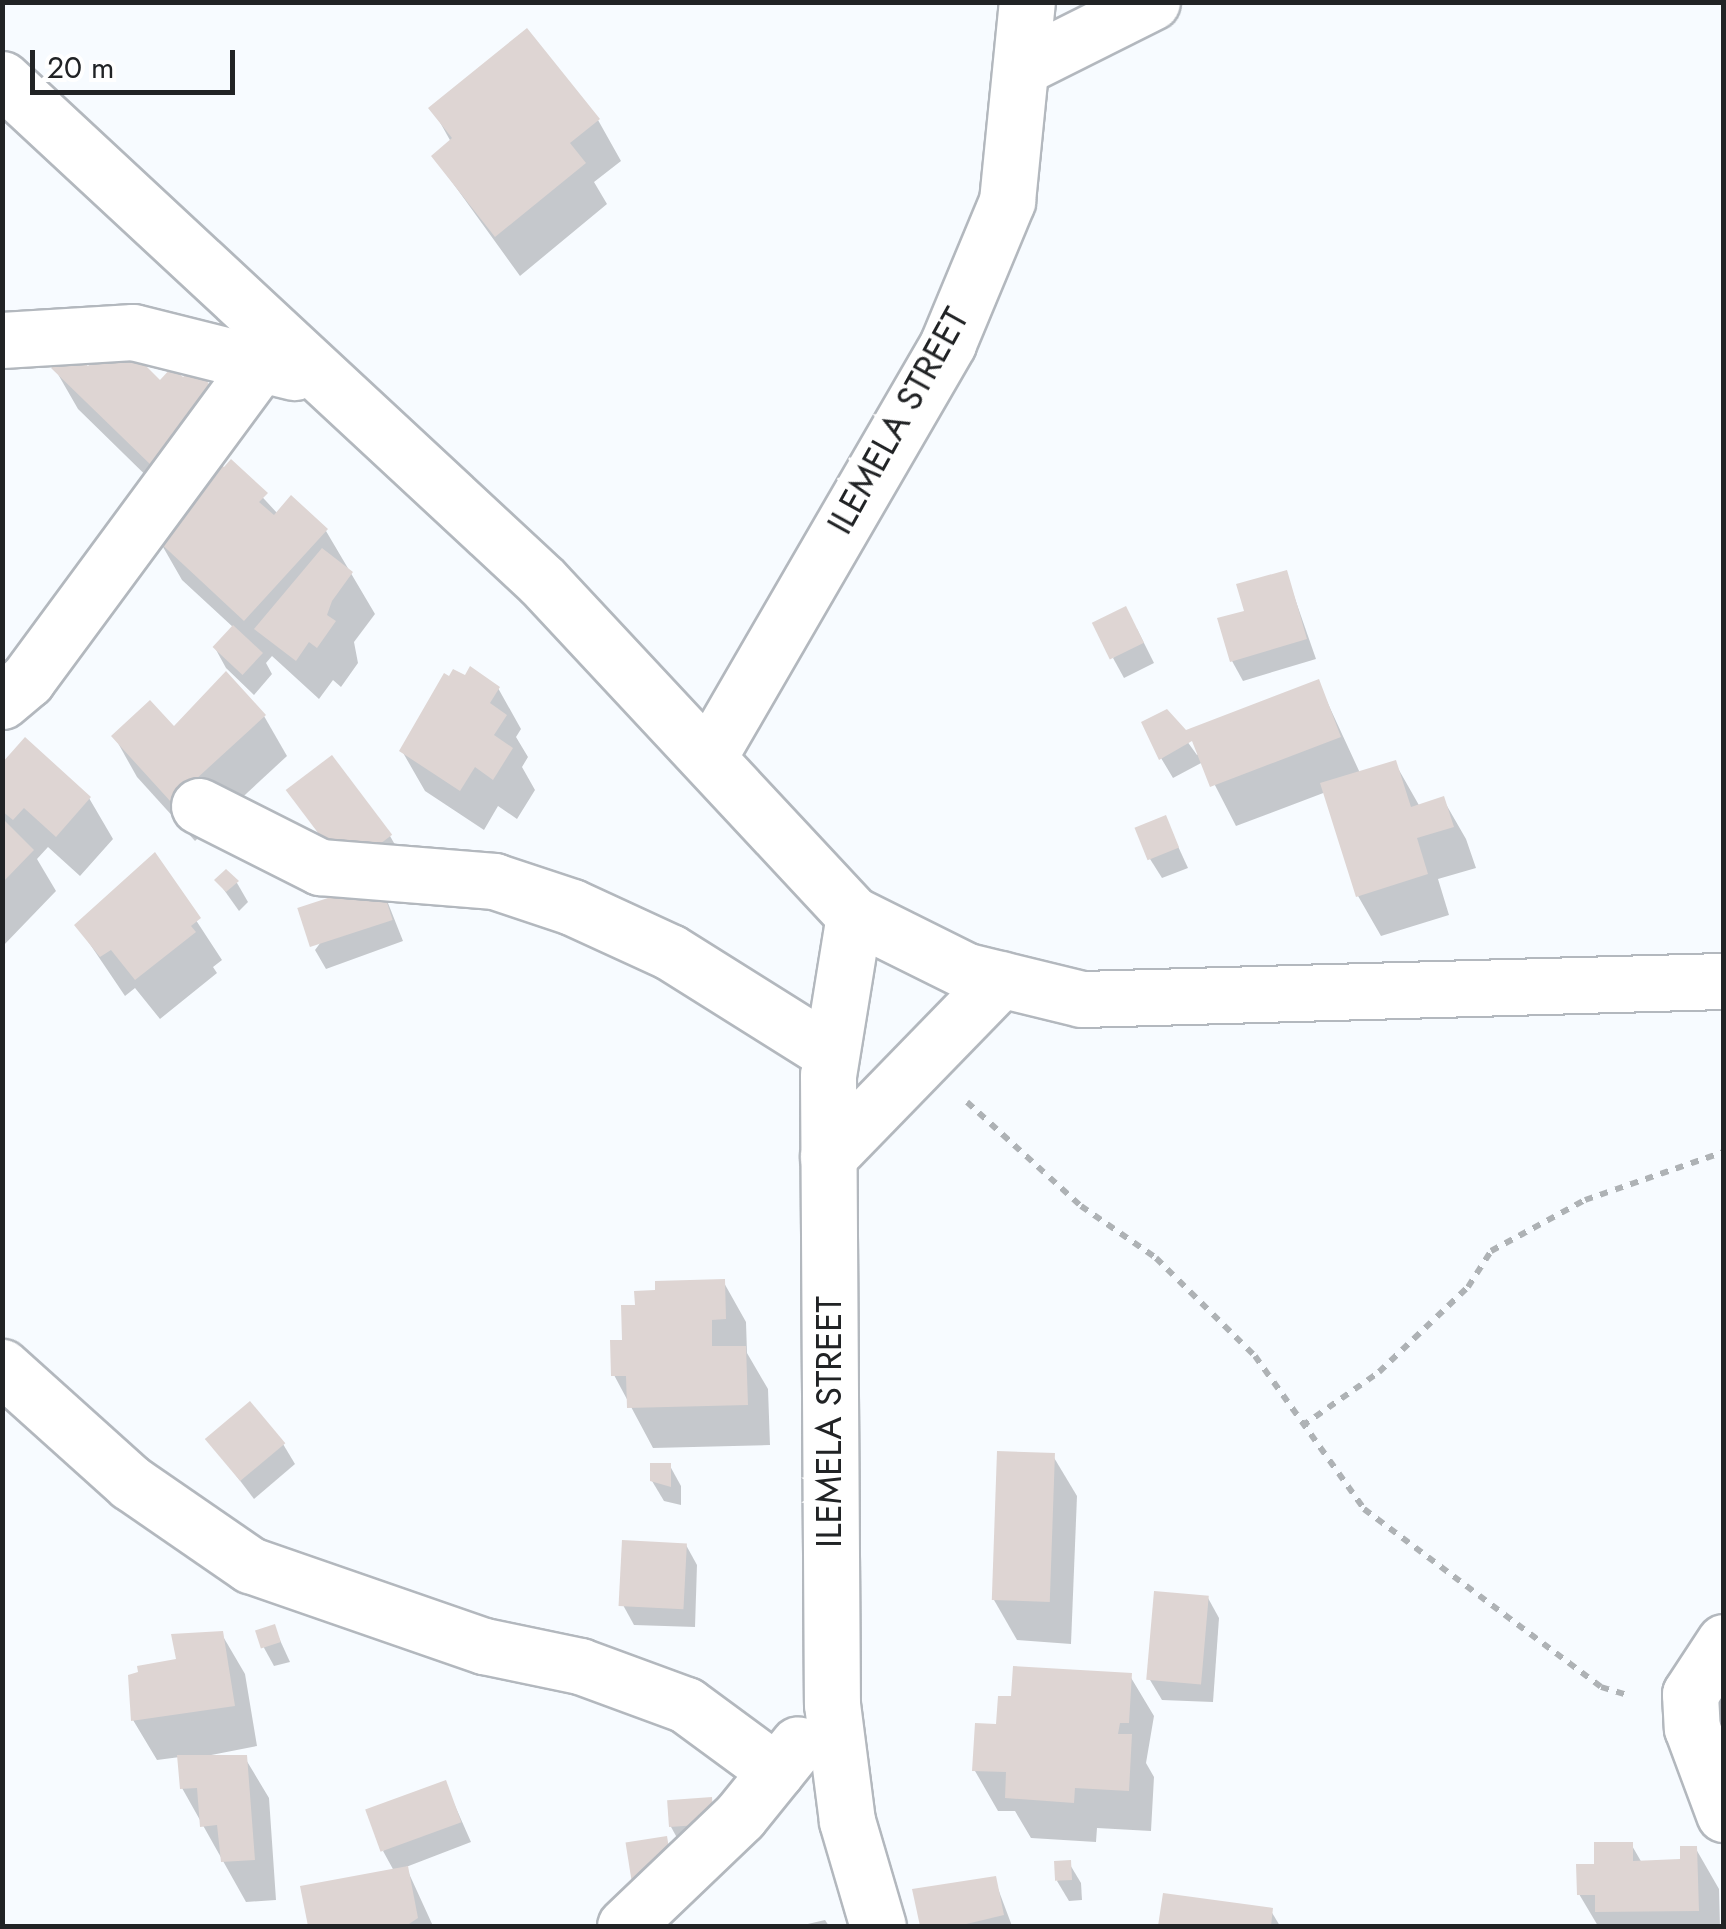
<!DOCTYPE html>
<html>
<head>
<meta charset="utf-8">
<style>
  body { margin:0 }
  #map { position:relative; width:1726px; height:1929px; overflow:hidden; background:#f7fbff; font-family:Jost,sans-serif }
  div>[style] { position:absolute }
  .shadow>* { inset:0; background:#0003; transform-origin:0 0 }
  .building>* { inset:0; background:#ded5d3; transform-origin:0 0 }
  .path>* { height:6px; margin-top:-3px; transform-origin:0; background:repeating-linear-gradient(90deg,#aeb2b5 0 8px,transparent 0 16px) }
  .roads { filter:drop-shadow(2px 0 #b3b8be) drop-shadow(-2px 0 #b3b8be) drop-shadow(0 2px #b3b8be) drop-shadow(0 -2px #b3b8be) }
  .minor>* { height:55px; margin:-27.5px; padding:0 27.5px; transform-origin:27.5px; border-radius:27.5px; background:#fff }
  span { translate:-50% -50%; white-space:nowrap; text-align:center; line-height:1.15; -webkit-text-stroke:8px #fff; paint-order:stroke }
  .street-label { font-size:35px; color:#212325 }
  .frame { position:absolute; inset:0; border:5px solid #212325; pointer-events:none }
  .scale { position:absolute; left:30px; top:50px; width:205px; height:45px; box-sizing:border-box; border:5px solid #212325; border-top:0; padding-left:12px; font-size:30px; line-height:35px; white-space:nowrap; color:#212325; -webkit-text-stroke:8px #fff; paint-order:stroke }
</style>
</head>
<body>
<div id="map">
  <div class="shadow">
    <div style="clip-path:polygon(432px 108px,598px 120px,621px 161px,594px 182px,607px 204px,520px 276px,434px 157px,451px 142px)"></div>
    <div style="clip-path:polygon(55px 369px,161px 383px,229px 436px,235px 446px,217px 465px,224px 471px,231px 463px,278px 514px,291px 499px,326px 531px,375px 614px,354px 642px,358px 663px,341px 687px,333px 680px,319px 699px,272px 656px,266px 663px,272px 674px,254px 695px,226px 668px,215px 648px,234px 628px,182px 580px,159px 540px,171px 500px,78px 409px)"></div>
    <div style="clip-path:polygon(1286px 573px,1316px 659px,1243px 681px,1232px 661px,1247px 613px)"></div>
    <div style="clip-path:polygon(1137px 629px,1154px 663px,1124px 678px,1113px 658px)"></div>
    <div style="clip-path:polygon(1318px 682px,1360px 773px,1395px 763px,1420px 807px,1443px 799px,1466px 839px,1476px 868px,1438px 879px,1449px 915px,1381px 936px,1358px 896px,1326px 792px,1236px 826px,1203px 762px,1173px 778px,1161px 758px,1166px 712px,1197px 755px)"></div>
    <div style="clip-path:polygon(498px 688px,521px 729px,516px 737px,528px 757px,522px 767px,535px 790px,517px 819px,498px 806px,484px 830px,425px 791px,402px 751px)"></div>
    <div style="clip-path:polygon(264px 716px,287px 756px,195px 841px,137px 777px,114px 736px)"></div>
    <div style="clip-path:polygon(2px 766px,89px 798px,113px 839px,80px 876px,48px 847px,37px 859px,56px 891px,2px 947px)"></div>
    <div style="clip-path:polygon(290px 792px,390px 836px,413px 876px,386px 898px,403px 941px,326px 969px,315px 950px,359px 891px)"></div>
    <div style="clip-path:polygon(1165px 818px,1188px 868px,1162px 878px,1150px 859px)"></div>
    <div style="clip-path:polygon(154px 856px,222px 960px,213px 967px,217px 973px,160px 1019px,135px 988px,125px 996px,77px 925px)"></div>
    <div style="clip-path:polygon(217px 880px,237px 883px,248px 902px,239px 911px)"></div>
    <div style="clip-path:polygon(723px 1281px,746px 1322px,747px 1353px,768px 1389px,770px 1445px,653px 1448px,614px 1375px,638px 1307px)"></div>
    <div style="clip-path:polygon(209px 1440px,283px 1444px,295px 1464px,254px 1499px)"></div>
    <div style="clip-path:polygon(1053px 1456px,1077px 1496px,1071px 1644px,1017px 1640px,994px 1600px)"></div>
    <div style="clip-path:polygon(670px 1466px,681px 1486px,681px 1505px,664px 1501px,652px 1481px)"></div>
    <div style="clip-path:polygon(686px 1545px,697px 1565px,695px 1627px,634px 1625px,623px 1605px)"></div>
    <div style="clip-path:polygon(1208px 1598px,1219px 1618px,1213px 1702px,1162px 1700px,1150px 1680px)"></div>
    <div style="clip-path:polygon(274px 1627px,290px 1662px,274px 1666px,263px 1646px)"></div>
    <div style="clip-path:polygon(221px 1633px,245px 1674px,257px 1746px,196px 1758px,245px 1758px,269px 1798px,276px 1900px,246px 1902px,182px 1788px,180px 1757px,157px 1760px,133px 1720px,179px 1661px)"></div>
    <div style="clip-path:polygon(1130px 1676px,1154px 1716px,1146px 1763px,1154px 1777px,1151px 1831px,1097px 1828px,1096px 1842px,1031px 1838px,1015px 1811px,998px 1811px,975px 1771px,998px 1727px)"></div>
    <div style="clip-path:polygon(445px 1783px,471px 1842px,406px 1867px,433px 1926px,311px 1926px,303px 1888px,394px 1871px,383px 1851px)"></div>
    <div style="left:711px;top:1800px;width:23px;height:48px;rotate:61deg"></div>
    <div style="clip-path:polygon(1631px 1844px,1642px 1863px,1683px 1861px,1696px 1849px,1719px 1889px,1720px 1926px,1598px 1926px,1579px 1894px)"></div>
    <div style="clip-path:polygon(1069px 1863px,1081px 1883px,1082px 1900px,1069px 1901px,1057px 1881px)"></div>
    <div style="clip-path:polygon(994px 1878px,1012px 1926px,922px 1926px,915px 1891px)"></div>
    <div style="clip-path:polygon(1165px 1895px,1271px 1911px,1280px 1926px,1160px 1926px)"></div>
    <div style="clip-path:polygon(825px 1920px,829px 1926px,799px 1926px)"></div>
  </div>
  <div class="building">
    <div style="clip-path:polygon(527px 28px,600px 119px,570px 143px,586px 163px,495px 237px,431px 156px,452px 138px,428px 108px)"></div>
    <div style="clip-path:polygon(116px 336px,160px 380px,172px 367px,183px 377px,196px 365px,213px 390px,154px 468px,51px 368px,70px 349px,88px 366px)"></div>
    <div style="clip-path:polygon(231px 459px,268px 493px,259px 502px,274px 515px,291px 495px,328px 529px,244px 621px,156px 539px,217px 462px,224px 467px)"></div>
    <div style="clip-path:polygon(322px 548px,353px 572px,332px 601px,327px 615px,336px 621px,317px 648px,309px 642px,296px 661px,254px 629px)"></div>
    <div style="clip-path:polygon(1287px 570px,1307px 639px,1230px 662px,1217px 618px,1244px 611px,1236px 584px)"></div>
    <div style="left:1126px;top:606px;width:41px;height:38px;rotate:64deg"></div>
    <div style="left:233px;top:625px;width:41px;height:30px;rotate:43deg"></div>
    <div style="clip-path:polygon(470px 666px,500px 687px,490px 703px,507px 715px,494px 735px,513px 748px,493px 780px,475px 767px,460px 791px,399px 751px,444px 673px,449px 676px,453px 669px,465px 675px)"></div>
    <div style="clip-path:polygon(226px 671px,266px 715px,171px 802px,111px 736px,150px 700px,174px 726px)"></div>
    <div style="clip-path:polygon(1319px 679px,1341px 737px,1210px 787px,1192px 741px,1159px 760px,1141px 722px,1167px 709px,1186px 730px)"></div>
    <div style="clip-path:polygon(25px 737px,91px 797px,56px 837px,24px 808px,13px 820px,2px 811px,2px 763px)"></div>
    <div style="left:332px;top:755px;width:100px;height:58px;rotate:53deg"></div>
    <div style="clip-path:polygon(1396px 760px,1411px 807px,1444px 796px,1454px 827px,1417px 838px,1428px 874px,1356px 897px,1320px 783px)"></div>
    <div style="left:1166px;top:815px;width:35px;height:34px;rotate:68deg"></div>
    <div style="clip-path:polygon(2px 818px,34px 850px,2px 883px)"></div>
    <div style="clip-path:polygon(155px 852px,201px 918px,191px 926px,196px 932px,135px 980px,111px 950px,100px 957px,74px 925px)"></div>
    <div style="clip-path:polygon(226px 869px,239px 881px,226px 892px,214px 880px)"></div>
    <div style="left:380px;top:881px;width:41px;height:87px;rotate:72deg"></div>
    <div style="clip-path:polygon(725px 1279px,726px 1319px,712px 1320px,712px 1346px,746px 1346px,748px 1405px,627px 1408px,626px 1376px,611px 1376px,610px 1340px,622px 1340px,621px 1305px,635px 1305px,634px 1291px,655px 1290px,655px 1281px)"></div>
    <div style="left:250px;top:1401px;width:55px;height:59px;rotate:50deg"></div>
    <div style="left:997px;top:1451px;width:58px;height:149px;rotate:2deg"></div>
    <div style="clip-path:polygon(650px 1463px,671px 1463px,671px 1487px,650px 1481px)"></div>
    <div style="left:622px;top:1540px;width:65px;height:66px;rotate:3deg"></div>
    <div style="left:1154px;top:1591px;width:55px;height:89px;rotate:5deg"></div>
    <div style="left:275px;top:1624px;width:19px;height:21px;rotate:72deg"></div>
    <div style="clip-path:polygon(223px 1631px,235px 1706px,131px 1721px,128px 1675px,138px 1672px,137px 1666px,176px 1659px,171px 1634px)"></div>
    <div style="clip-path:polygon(1013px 1666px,1132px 1673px,1129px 1723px,1120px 1723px,1118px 1734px,1132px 1734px,1129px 1791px,1075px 1788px,1074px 1803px,1005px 1798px,1006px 1772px,972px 1771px,975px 1723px,996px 1724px,998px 1696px,1011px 1696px)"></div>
    <div style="clip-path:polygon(177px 1755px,247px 1755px,255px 1860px,221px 1862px,217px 1825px,200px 1827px,197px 1788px,180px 1789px)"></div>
    <div style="left:446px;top:1780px;width:45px;height:86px;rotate:70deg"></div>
    <div style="left:712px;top:1797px;width:27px;height:45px;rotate:86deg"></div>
    <div style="left:667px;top:1836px;width:40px;height:42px;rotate:81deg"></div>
    <div style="clip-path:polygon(1594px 1842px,1633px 1842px,1633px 1861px,1680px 1859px,1680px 1846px,1697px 1846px,1699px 1911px,1595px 1912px,1595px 1895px,1577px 1895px,1576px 1864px,1594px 1864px)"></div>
    <div style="left:1071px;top:1860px;width:20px;height:17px;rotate:87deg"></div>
    <div style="clip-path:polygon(408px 1866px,418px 1918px,406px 1926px,308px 1926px,300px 1886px)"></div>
    <div style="clip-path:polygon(996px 1876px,1004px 1915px,958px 1926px,920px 1926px,912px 1889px)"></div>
    <div style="clip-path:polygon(1163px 1893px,1273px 1908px,1271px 1926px,1158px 1926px)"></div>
  </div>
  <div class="path">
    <div style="left:967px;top:1102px;width:154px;rotate:42.4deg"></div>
    <div style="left:1081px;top:1206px;width:91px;rotate:34.7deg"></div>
    <div style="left:1156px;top:1258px;width:139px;rotate:44.7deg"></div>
    <div style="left:1255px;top:1356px;width:188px;rotate:54.5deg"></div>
    <div style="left:1364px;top:1509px;width:296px;rotate:36.9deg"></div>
    <div style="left:1601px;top:1687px;width:28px;rotate:17deg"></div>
    <div style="left:1302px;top:1426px;width:94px;rotate:-35deg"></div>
    <div style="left:1379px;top:1372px;width:123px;rotate:-43.7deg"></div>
    <div style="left:1468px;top:1287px;width:43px;rotate:-57.4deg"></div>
    <div style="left:1491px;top:1251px;width:107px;rotate:-28.5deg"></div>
    <div style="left:1585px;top:1200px;width:147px;rotate:-19.1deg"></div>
  </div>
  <div class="roads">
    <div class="minor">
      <div style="left:1024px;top:66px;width:143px;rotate:-26.6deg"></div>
      <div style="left:2px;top:79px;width:737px;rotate:42.91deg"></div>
      <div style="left:542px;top:581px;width:457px;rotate:47deg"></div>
      <div style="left:854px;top:915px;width:126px;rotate:26.4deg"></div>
      <div style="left:967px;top:971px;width:118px;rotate:13.7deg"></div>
      <div style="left:1082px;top:999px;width:642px;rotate:-1.61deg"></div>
      <div style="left:2px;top:340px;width:131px;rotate:-3.5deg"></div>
      <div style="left:133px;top:332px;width:166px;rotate:14deg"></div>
      <div style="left:2px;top:701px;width:33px;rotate:-40deg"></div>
      <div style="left:27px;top:680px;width:393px;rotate:-53.6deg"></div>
      <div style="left:709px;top:756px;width:477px;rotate:-59.9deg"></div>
      <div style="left:948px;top:343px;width:154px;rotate:-67.4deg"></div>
      <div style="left:1007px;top:201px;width:200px;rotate:-84.3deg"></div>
      <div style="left:199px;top:806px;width:136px;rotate:26.8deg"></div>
      <div style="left:320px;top:867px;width:175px;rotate:4.6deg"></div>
      <div style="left:494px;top:881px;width:82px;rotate:18.4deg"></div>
      <div style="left:572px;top:907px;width:108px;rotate:24.7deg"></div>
      <div style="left:670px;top:952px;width:190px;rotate:32.1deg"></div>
      <div style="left:854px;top:915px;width:162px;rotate:99.2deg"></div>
      <div style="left:828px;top:1075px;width:629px;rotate:89.64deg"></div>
      <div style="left:832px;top:1704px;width:118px;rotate:82.7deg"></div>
      <div style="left:847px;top:1821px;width:109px;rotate:73.6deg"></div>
      <div style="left:828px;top:1157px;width:248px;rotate:-45.8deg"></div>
      <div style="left:2px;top:1367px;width:173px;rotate:42deg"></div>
      <div style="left:131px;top:1483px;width:145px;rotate:34.6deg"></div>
      <div style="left:250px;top:1565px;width:248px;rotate:19.1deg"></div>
      <div style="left:484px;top:1646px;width:98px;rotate:11.8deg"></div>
      <div style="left:580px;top:1666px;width:113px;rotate:20.2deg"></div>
      <div style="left:686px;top:1705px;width:112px;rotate:36.3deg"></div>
      <div style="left:1724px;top:1642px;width:62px;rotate:123.2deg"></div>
      <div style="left:1690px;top:1694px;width:34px;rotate:87deg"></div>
      <div style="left:1692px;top:1728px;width:92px;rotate:69.6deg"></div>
      <div style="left:625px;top:1926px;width:159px;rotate:-43.7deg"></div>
      <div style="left:740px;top:1816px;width:92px;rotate:-51.1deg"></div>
    </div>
  </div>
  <div class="street-label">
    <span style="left:898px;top:421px;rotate:-61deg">ILEMELA STREET</span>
    <span style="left:829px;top:1422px;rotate:-90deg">ILEMELA STREET</span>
  </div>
  <div class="frame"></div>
  <div class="scale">20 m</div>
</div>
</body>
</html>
